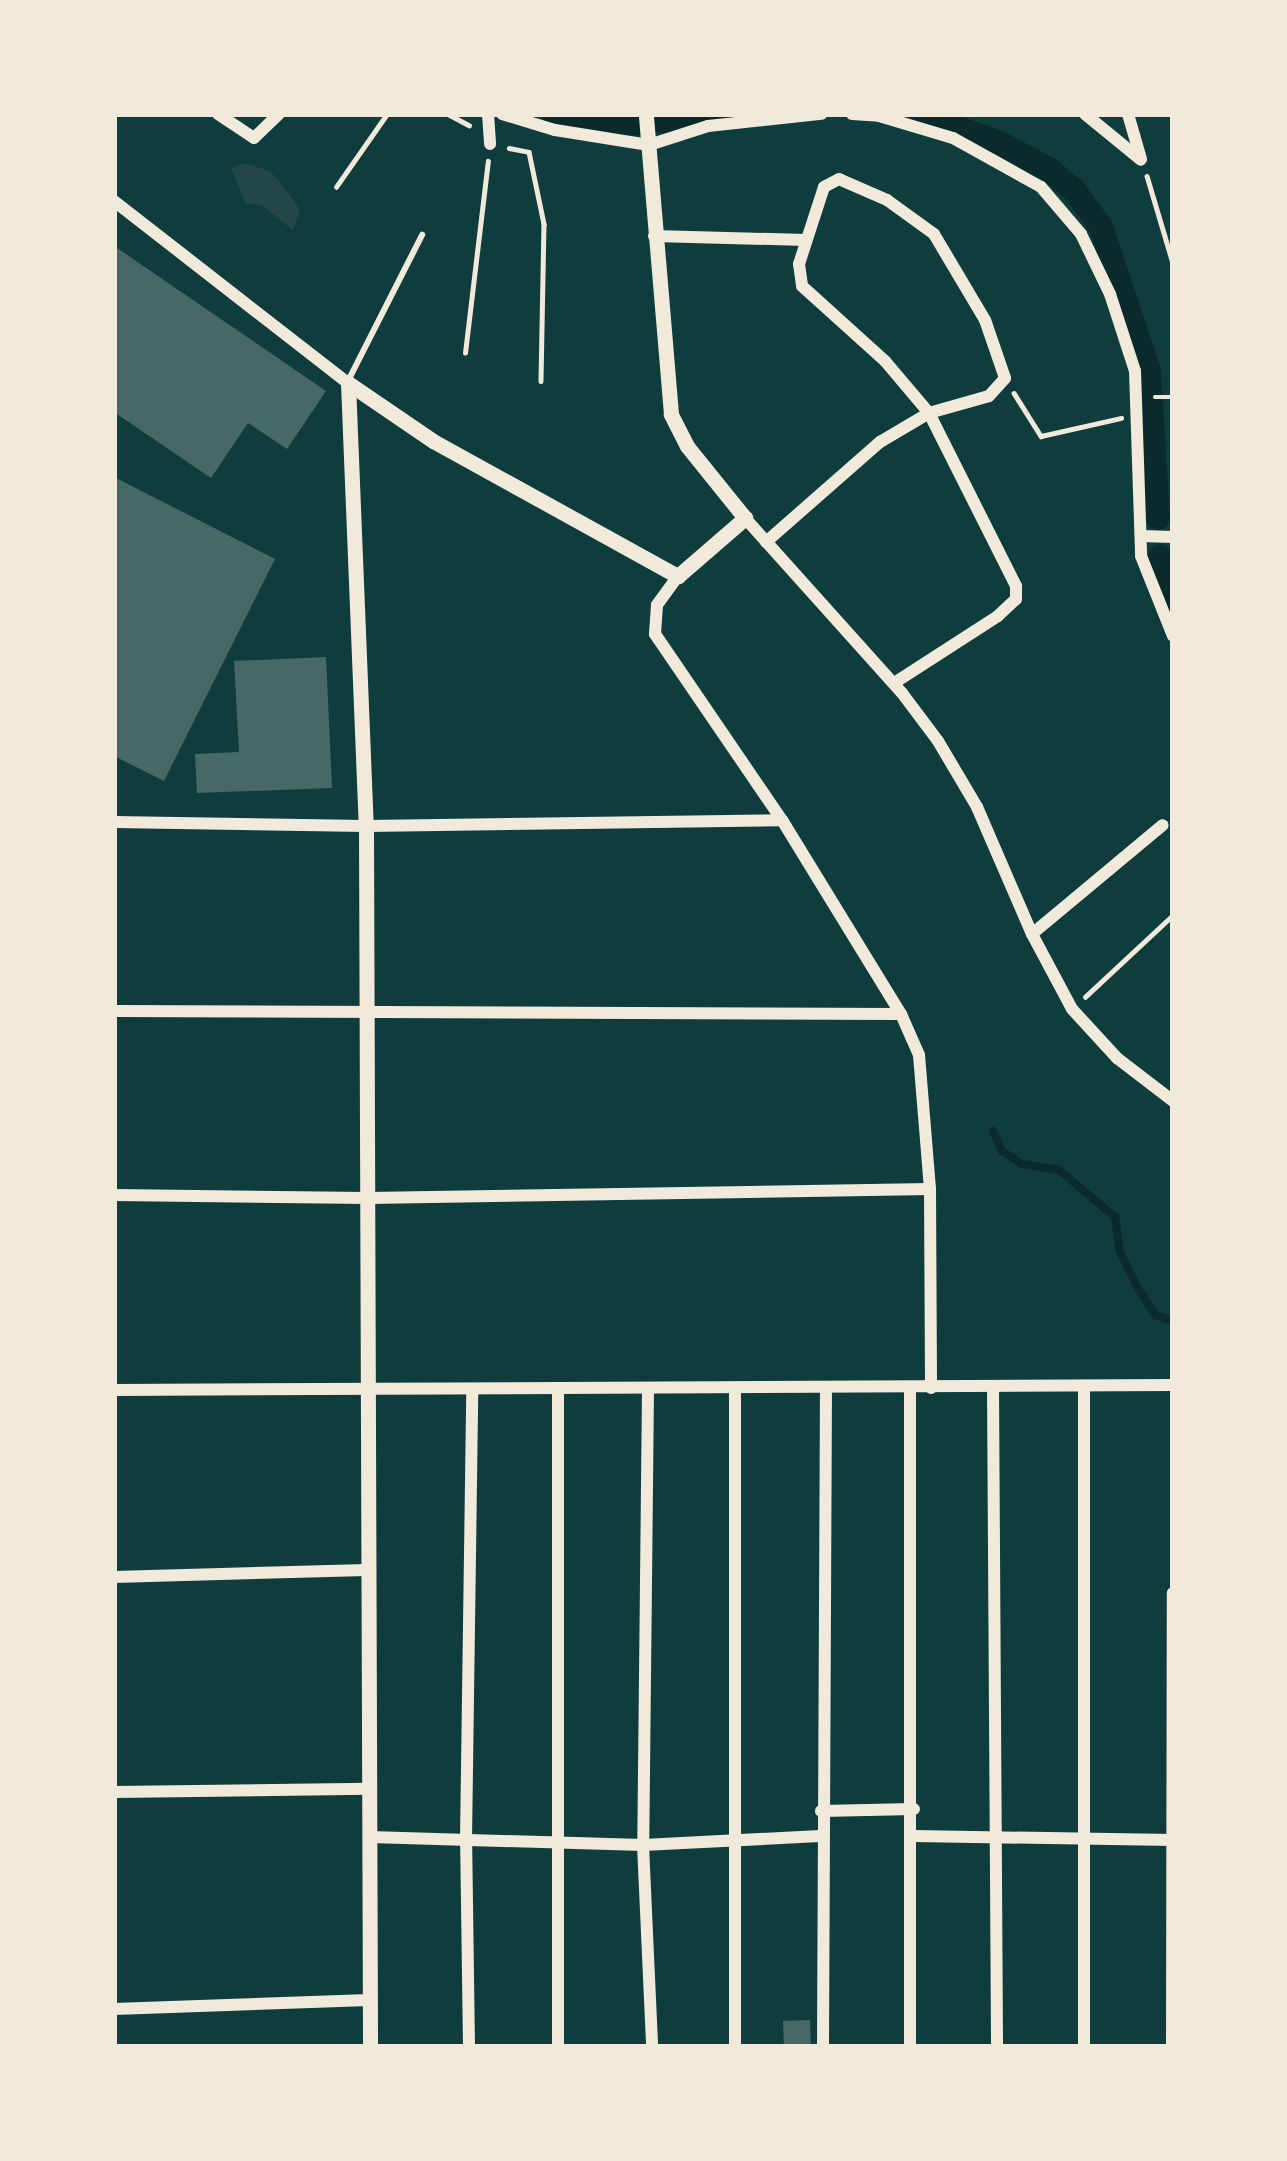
<!DOCTYPE html>
<html>
<head>
<meta charset="utf-8">
<style>
  body { margin:0 }
  #map { position:relative; width:1287px; height:2161px; overflow:hidden; background:#0f3d3e; font-family:"Nunito Sans",sans-serif }
  div>[style] { position:absolute }
  .green>* { inset:0; background:#244646 }
  .stream>* { height:8px; margin:-4px; padding:0 4px; transform-origin:4px; border-radius:4px; background:#0a2a2b }
  .canal>* { height:24px; margin:-12px; padding:0 12px; transform-origin:12px; border-radius:12px; background:#0a2a2b }
  .building>* { inset:0; background:#486865; transform-origin:0 0 }
  .path>* { height:4.5px; margin:-2.25px; padding:0 2.25px; transform-origin:2.25px; border-radius:2.25px; background:#f1e9da }
  .service>* { height:6px; margin:-3px; padding:0 3px; transform-origin:3px; border-radius:3px; background:#f1e9da }
  .minor>* { height:12px; margin:-6px; padding:0 6px; transform-origin:6px; border-radius:6px; background:#f1e9da }
  .tertiary>* { height:15px; margin:-7.5px; padding:0 7.5px; transform-origin:7.5px; border-radius:7.5px; background:#f1e9da }
  span { translate:-50% -50%; white-space:nowrap; text-align:center; line-height:1.15; -webkit-text-stroke:10px #f1e9da; paint-order:stroke }
  .frame { position:absolute; inset:0; border:117px solid #f1e9da; pointer-events:none }
</style>
</head>
<body>
<div id="map">
  <div class="green">
    <div style="clip-path:polygon(244px 163px,270px 171px,287px 191px,300px 210px,293px 230px,261px 205px,246px 204px,231px 168px)"></div>
  </div>
  <div class="stream">
    <div style="left:993px;top:1131px;width:22px;rotate:66deg"></div>
    <div style="left:1002px;top:1151px;width:24px;rotate:33deg"></div>
    <div style="left:1022px;top:1164px;width:37px;rotate:9deg"></div>
    <div style="left:1059px;top:1170px;width:73px;rotate:40deg"></div>
    <div style="left:1115px;top:1217px;width:35px;rotate:82deg"></div>
    <div style="left:1120px;top:1252px;width:34px;rotate:64deg"></div>
    <div style="left:1135px;top:1283px;width:38px;rotate:58deg"></div>
    <div style="left:1155px;top:1315px;width:19px;rotate:18deg"></div>
  </div>
  <div class="canal">
    <div style="left:554px;top:114px;width:67px;rotate:8.6deg"></div>
    <div style="left:620px;top:124px;width:124px;rotate:-4.6deg"></div>
    <div style="left:920px;top:114px;width:85px;rotate:19.9deg"></div>
    <div style="left:1000px;top:143px;width:57px;rotate:28.4deg"></div>
    <div style="left:1050px;top:170px;width:31px;rotate:40deg"></div>
    <div style="left:1074px;top:190px;width:46px;rotate:53.9deg"></div>
    <div style="left:1101px;top:227px;width:152px;rotate:71.6deg"></div>
    <div style="left:1149px;top:371px;width:147px;rotate:86.5deg"></div>
    <div style="left:1160px;top:557px;width:23px;rotate:88deg"></div>
    <div style="left:1161px;top:580px;width:34px;rotate:69deg"></div>
  </div>
  <div class="building">
    <div style="clip-path:polygon(114px 246px,326px 391px,287px 449px,248px 423px,211px 478px,114px 412px)"></div>
    <div style="clip-path:polygon(114px 477px,275px 559px,164px 781px,114px 756px)"></div>
    <div style="clip-path:polygon(326px 657px,332px 788px,197px 793px,195px 754px,239px 752px,234px 661px)"></div>
    <div style="left:810px;top:2020px;width:27px;height:27px;rotate:88deg"></div>
  </div>
  <div class="path">
    <div style="left:448px;top:114px;width:24px;rotate:28deg"></div>
    <div style="left:509px;top:148px;width:20px;rotate:11deg"></div>
    <div style="left:529px;top:152px;width:74px;rotate:78.2deg"></div>
    <div style="left:544px;top:224px;width:157px;rotate:91.1deg"></div>
    <div style="left:1147px;top:176px;width:91px;rotate:73.4deg"></div>
    <div style="left:336px;top:187px;width:89px;rotate:-55.1deg"></div>
    <div style="left:465px;top:353px;width:193px;rotate:-83.2deg"></div>
    <div style="left:1014px;top:393px;width:51px;rotate:57.9deg"></div>
    <div style="left:1041px;top:436px;width:82px;rotate:-12.7deg"></div>
    <div style="left:1155px;top:397px;width:18px"></div>
    <div style="left:1085px;top:997px;width:120px;rotate:-43deg"></div>
  </div>
  <div class="service">
    <div style="left:348px;top:381px;width:164px;rotate:-63.1deg"></div>
  </div>
  <div class="minor">
    <div style="left:218px;top:114px;width:43px;rotate:33.7deg"></div>
    <div style="left:254px;top:138px;width:35px;rotate:-44deg"></div>
    <div style="left:488px;top:114px;width:30px;rotate:86deg"></div>
    <div style="left:502px;top:114px;width:55px;rotate:16.8deg"></div>
    <div style="left:555px;top:130px;width:95px;rotate:9.1deg"></div>
    <div style="left:649px;top:145px;width:62px;rotate:-17.9deg"></div>
    <div style="left:708px;top:126px;width:114px;rotate:-6.1deg"></div>
    <div style="left:852px;top:114px;width:27px;rotate:4deg"></div>
    <div style="left:879px;top:116px;width:77px;rotate:16.6deg"></div>
    <div style="left:953px;top:138px;width:101px;rotate:29.1deg"></div>
    <div style="left:1041px;top:187px;width:62px;rotate:49.6deg"></div>
    <div style="left:1081px;top:234px;width:67px;rotate:64.2deg"></div>
    <div style="left:1110px;top:294px;width:81px;rotate:72deg"></div>
    <div style="left:1135px;top:371px;width:185px;rotate:88.1deg"></div>
    <div style="left:1141px;top:556px;width:86px;rotate:68.2deg"></div>
    <div style="left:1085px;top:114px;width:72px;rotate:39.4deg"></div>
    <div style="left:1128px;top:114px;width:47px;rotate:73.9deg"></div>
    <div style="left:114px;top:201px;width:296px;rotate:37.9deg"></div>
    <div style="left:654px;top:236px;width:152px;rotate:1.5deg"></div>
    <div style="left:745px;top:518px;width:235px;rotate:48.1deg"></div>
    <div style="left:902px;top:693px;width:60px;rotate:53.1deg"></div>
    <div style="left:938px;top:741px;width:77px;rotate:59.4deg"></div>
    <div style="left:977px;top:807px;width:138px;rotate:66.6deg"></div>
    <div style="left:1032px;top:934px;width:85px;rotate:61.9deg"></div>
    <div style="left:1072px;top:1009px;width:67px;rotate:47.4deg"></div>
    <div style="left:1117px;top:1058px;width:71px;rotate:37.5deg"></div>
    <div style="left:1141px;top:536px;width:32px;rotate:2deg"></div>
    <div style="left:766px;top:542px;width:152px;rotate:-41.3deg"></div>
    <div style="left:880px;top:442px;width:57px;rotate:-30.6deg"></div>
    <div style="left:929px;top:413px;width:62px;rotate:-15.8deg"></div>
    <div style="left:989px;top:396px;width:24px;rotate:-48deg"></div>
    <div style="left:1005px;top:378px;width:61px;rotate:-109deg"></div>
    <div style="left:985px;top:320px;width:100px;rotate:-120.7deg"></div>
    <div style="left:934px;top:234px;width:58px;rotate:-144.1deg"></div>
    <div style="left:887px;top:200px;width:52px;rotate:-156.4deg"></div>
    <div style="left:839px;top:179px;width:17px;rotate:152deg"></div>
    <div style="left:824px;top:187px;width:81px;rotate:108deg"></div>
    <div style="left:799px;top:264px;width:22px;rotate:82deg"></div>
    <div style="left:802px;top:286px;width:112px;rotate:42.1deg"></div>
    <div style="left:885px;top:361px;width:68px;rotate:49.8deg"></div>
    <div style="left:929px;top:413px;width:194px;rotate:63.3deg"></div>
    <div style="left:1016px;top:586px;width:13px;rotate:90deg"></div>
    <div style="left:1016px;top:599px;width:25px;rotate:137deg"></div>
    <div style="left:998px;top:616px;width:124px;rotate:147.2deg"></div>
    <div style="left:678px;top:576px;width:36px;rotate:126deg"></div>
    <div style="left:657px;top:605px;width:29px;rotate:94deg"></div>
    <div style="left:655px;top:634px;width:225px;rotate:55.7deg"></div>
    <div style="left:782px;top:820px;width:228px;rotate:58.5deg"></div>
    <div style="left:901px;top:1014px;width:45px;rotate:66.3deg"></div>
    <div style="left:919px;top:1055px;width:134px;rotate:85.3deg"></div>
    <div style="left:930px;top:1189px;width:199px;rotate:89.7deg"></div>
    <div style="left:114px;top:822px;width:252px;rotate:0.9deg"></div>
    <div style="left:366px;top:826px;width:416px;rotate:-0.8deg"></div>
    <div style="left:1032px;top:934px;width:170px;rotate:-39.8deg"></div>
    <div style="left:114px;top:1011px;width:787px;rotate:0.22deg"></div>
    <div style="left:114px;top:1195px;width:254px;rotate:0.7deg"></div>
    <div style="left:368px;top:1198px;width:562px;rotate:-0.92deg"></div>
    <div style="left:993px;top:1387px;width:660px;rotate:89.65deg"></div>
    <div style="left:910px;top:1388px;width:659px;rotate:90deg"></div>
    <div style="left:114px;top:1390px;width:1059px;rotate:-0.27deg"></div>
    <div style="left:648px;top:1390px;width:455px;rotate:90.6deg"></div>
    <div style="left:643px;top:1845px;width:202px;rotate:87.4deg"></div>
    <div style="left:114px;top:1577px;width:252px;rotate:-1.6deg"></div>
    <div style="left:114px;top:1792px;width:256px;rotate:-0.7deg"></div>
    <div style="left:821px;top:1811px;width:93px;rotate:-1.2deg"></div>
    <div style="left:914px;top:1836px;width:259px;rotate:0.9deg"></div>
    <div style="left:370px;top:1837px;width:273px;rotate:1.7deg"></div>
    <div style="left:643px;top:1845px;width:177px;rotate:-2.9deg"></div>
    <div style="left:114px;top:2009px;width:255px;rotate:-2deg"></div>
    <div style="left:469px;top:2047px;width:207px;rotate:-90.8deg"></div>
    <div style="left:466px;top:1840px;width:450px;rotate:-89.2deg"></div>
    <div style="left:558px;top:2047px;width:656px;rotate:-90deg"></div>
    <div style="left:735px;top:2047px;width:659px;rotate:-90deg"></div>
    <div style="left:823px;top:2047px;width:658px;rotate:-89.74deg"></div>
    <div style="left:1084px;top:2047px;width:660px;rotate:-90deg"></div>
    <div style="left:1172px;top:2047px;width:454px;rotate:-89.9deg"></div>
  </div>
  <div class="tertiary">
    <div style="left:348px;top:383px;width:443px;rotate:87.7deg"></div>
    <div style="left:366px;top:826px;width:1221px;rotate:89.81deg"></div>
    <div style="left:348px;top:383px;width:103px;rotate:34.3deg"></div>
    <div style="left:433px;top:441px;width:280px;rotate:28.9deg"></div>
    <div style="left:678px;top:576px;width:89px;rotate:-40.9deg"></div>
    <div style="left:745px;top:518px;width:92px;rotate:-128.9deg"></div>
    <div style="left:687px;top:446px;width:36px;rotate:-117deg"></div>
    <div style="left:671px;top:414px;width:301px;rotate:-94.8deg"></div>
  </div>
  <div class="frame"></div>
</div>
</body>
</html>
